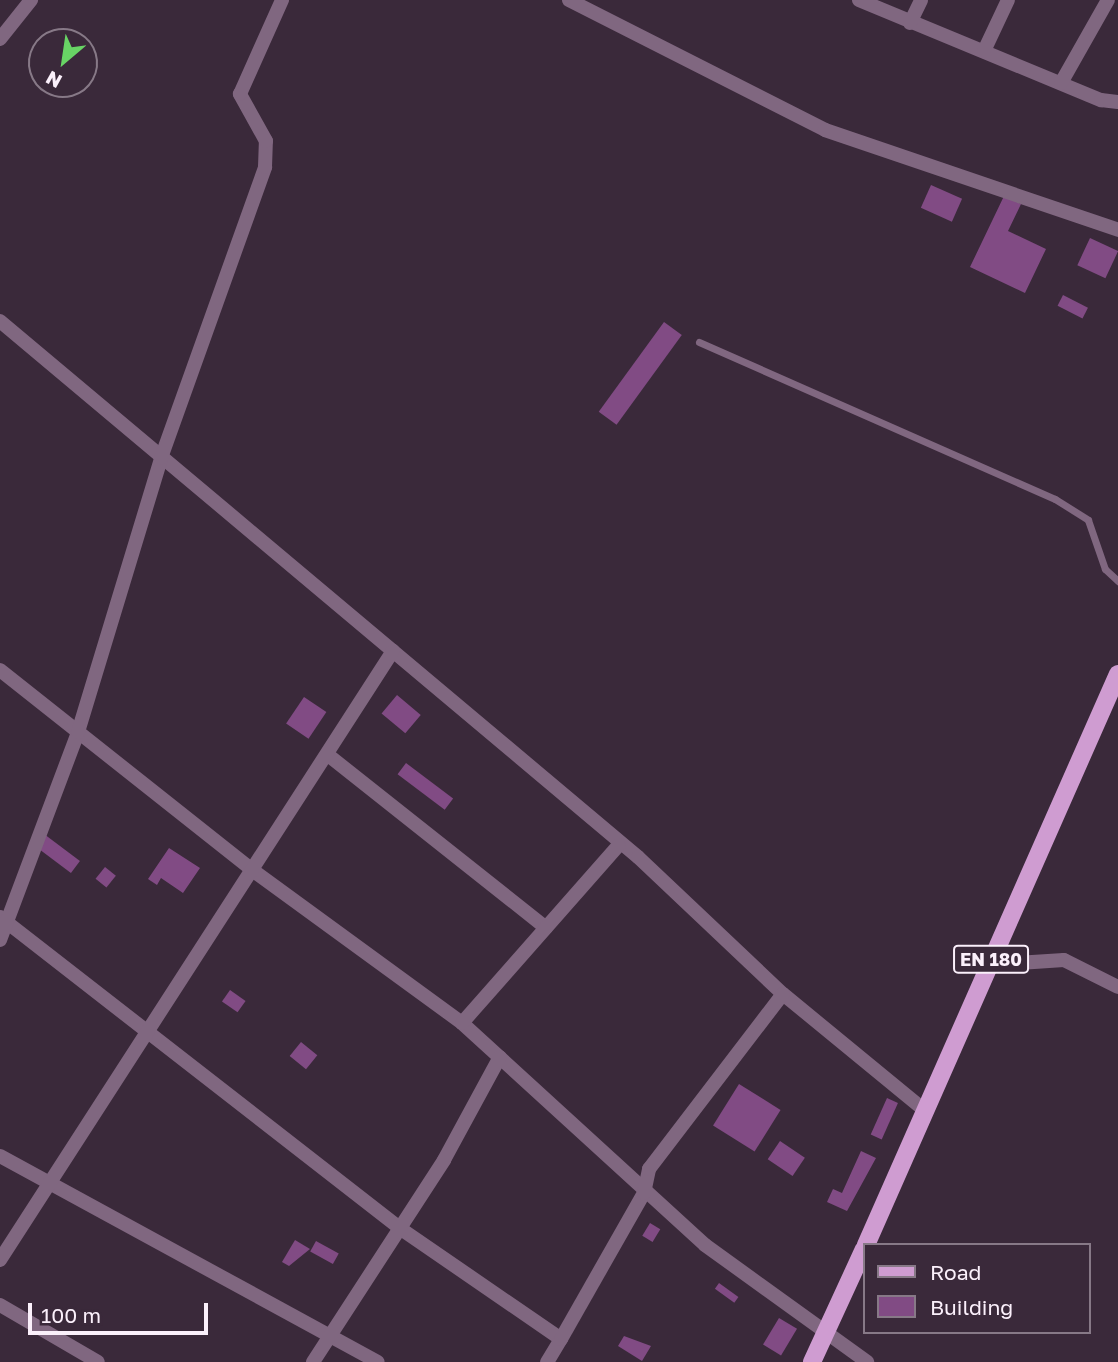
<!DOCTYPE html>
<html>
<head>
<meta charset="utf-8">
<style>
  body { margin:0 }
  #map { position:relative; width:1118px; height:1362px; overflow:hidden; background:#3a293a; font-family:"Golos Text",sans-serif }
  div>[style] { position:absolute }
  .building>* { inset:0; background:#814b84; transform-origin:0 0 }
  .lane>* { height:7px; margin:-3.5px; padding:0 3.5px; transform-origin:3.5px; border-radius:3.5px; background:#806780 }
  .street>* { height:14px; margin:-7px; padding:0 7px; transform-origin:7px; border-radius:7px; background:#806780 }
  .primary>* { height:18px; margin:-9px; padding:0 9px; transform-origin:9px; border-radius:9px; background:#cf9cd1 }
  span { translate:-50% -50%; white-space:nowrap; text-align:center; line-height:1.15; -webkit-text-stroke:6px #3a293a; paint-order:stroke }
  .shield-label span { padding:2px 5px; background:#3a293a; border:2px solid; border-radius:5px; -webkit-text-stroke-width:0 }
  .shield-label { font-size:18px; color:#fbf0fb; font-weight:700 }
  .legend { position:absolute; left:863px; top:1243px; width:228px; height:91px; box-sizing:border-box; background:#3a293a; border:2px solid #877987; margin:0; padding:9px 12px; list-style:none; font-size:21px; color:#fbf0fb }
  .legend li { display:flex; align-items:center; gap:14px; height:35px }
  .legend b { width:35px; border:2px solid #877987 }
  .north { position:absolute; left:28px; top:28px; width:70px; height:70px; box-sizing:border-box; background:#3a293a; border:2px solid #877987; border-radius:50%; rotate:209deg; font-size:19px; font-weight:700; line-height:28px; text-align:center; color:#fbf0fb }
  .north::after { content:''; display:block; margin:auto; width:24px; height:32px; background:#68d465; clip-path:polygon(50% 0,100% 100%,50% 72%,0 100%) }
  .scale { position:absolute; left:28px; top:1303px; width:180px; height:32px; box-sizing:border-box; border:4px solid #fbf0fb; border-top:0; padding-left:9px; font-size:21px; line-height:24px; white-space:nowrap; color:#fbf0fb; -webkit-text-stroke:5px #3a293a; paint-order:stroke }
</style>
</head>
<body>
<div id="map">
  <div class="building">
    <div style="left:931px;top:185px;width:34px;height:25px;rotate:24deg"></div>
    <div style="clip-path:polygon(1004px 196px,1021px 204px,1008px 231px,1046px 249px,1025px 293px,970px 267px)"></div>
    <div style="left:1090px;top:238px;width:31px;height:30px;rotate:25deg"></div>
    <div style="left:1063px;top:295px;width:28px;height:12px;rotate:27deg"></div>
    <div style="left:664px;top:322px;width:22px;height:111px;rotate:36deg"></div>
    <div style="left:397px;top:695px;width:31px;height:24px;rotate:40deg"></div>
    <div style="left:304px;top:697px;width:27px;height:32px;rotate:34deg"></div>
    <div style="left:406px;top:763px;width:59px;height:14px;rotate:37deg"></div>
    <div style="left:44px;top:834px;width:45px;height:15px;rotate:37deg"></div>
    <div style="clip-path:polygon(169px 848px,200px 868px,183px 893px,161px 878px,157px 885px,148px 879px)"></div>
    <div style="left:105px;top:867px;width:14px;height:15px;rotate:39deg"></div>
    <div style="left:230px;top:990px;width:19px;height:14px;rotate:35deg"></div>
    <div style="left:301px;top:1042px;width:21px;height:18px;rotate:39deg"></div>
    <div style="left:739px;top:1084px;width:49px;height:49px;rotate:32deg"></div>
    <div style="left:887px;top:1098px;width:12px;height:40px;rotate:24deg"></div>
    <div style="left:780px;top:1141px;width:30px;height:22px;rotate:34deg"></div>
    <div style="clip-path:polygon(861px 1151px,876px 1158px,847px 1211px,827px 1202px,833px 1189px,842px 1193px)"></div>
    <div style="left:650px;top:1223px;width:12px;height:15px;rotate:31deg"></div>
    <div style="clip-path:polygon(295px 1240px,310px 1249px,289px 1266px,282px 1262px)"></div>
    <div style="left:316px;top:1241px;width:26px;height:12px;rotate:29deg"></div>
    <div style="left:719px;top:1283px;width:24px;height:7px;rotate:36deg"></div>
    <div style="left:779px;top:1318px;width:21px;height:31px;rotate:31deg"></div>
    <div style="clip-path:polygon(624px 1336px,651px 1346px,642px 1361px,618px 1346px)"></div>
  </div>
  <div class="lane">
    <div style="left:699px;top:342px;width:389px;rotate:23.8deg"></div>
    <div style="left:1055px;top:499px;width:39px;rotate:32deg"></div>
    <div style="left:1088px;top:520px;width:52px;rotate:70.9deg"></div>
    <div style="left:1105px;top:569px;width:18px;rotate:43deg"></div>
  </div>
  <div class="street">
    <div style="left:569px;top:0;width:287px;rotate:26.9deg"></div>
    <div style="left:825px;top:130px;width:310px;rotate:18.8deg"></div>
    <div style="left:859px;top:0;width:262px;rotate:22.5deg"></div>
    <div style="left:1101px;top:100px;width:17px;rotate:7deg"></div>
    <div style="left:910px;top:23px;width:25px;rotate:-64deg"></div>
    <div style="left:0;top:39px;width:50px;rotate:-51.5deg"></div>
    <div style="left:984px;top:51px;width:56px;rotate:-64.8deg"></div>
    <div style="left:1061px;top:83px;width:95px;rotate:-60.5deg"></div>
    <div style="left:0;top:321px;width:833px;rotate:40.03deg"></div>
    <div style="left:638px;top:857px;width:199px;rotate:43.4deg"></div>
    <div style="left:783px;top:994px;width:181px;rotate:39.4deg"></div>
    <div style="left:0;top:670px;width:325px;rotate:38.4deg"></div>
    <div style="left:255px;top:872px;width:256px;rotate:36.1deg"></div>
    <div style="left:462px;top:1023px;width:329px;rotate:42.4deg"></div>
    <div style="left:705px;top:1245px;width:200px;rotate:35.8deg"></div>
    <div style="left:328px;top:755px;width:278px;rotate:38.4deg"></div>
    <div style="left:0;top:917px;width:508px;rotate:37.88deg"></div>
    <div style="left:401px;top:1229px;width:194px;rotate:34.5deg"></div>
    <div style="left:561px;top:1339px;width:27px;rotate:121deg"></div>
    <div style="left:0;top:940px;width:222px;rotate:-69.4deg"></div>
    <div style="left:78px;top:732px;width:286px;rotate:-73.1deg"></div>
    <div style="left:161px;top:458px;width:309px;rotate:-70.3deg"></div>
    <div style="left:265px;top:167px;width:26px;rotate:-88deg"></div>
    <div style="left:266px;top:141px;width:54px;rotate:-119deg"></div>
    <div style="left:240px;top:94px;width:103px;rotate:-65.9deg"></div>
    <div style="left:988px;top:965px;width:76px;rotate:-3.8deg"></div>
    <div style="left:1064px;top:960px;width:60px;rotate:26.6deg"></div>
    <div style="left:462px;top:1023px;width:237px;rotate:-48.6deg"></div>
    <div style="left:0;top:1156px;width:430px;rotate:28.6deg"></div>
    <div style="left:0;top:1260px;width:725px;rotate:-57.17deg"></div>
    <div style="left:0;top:1305px;width:113px;rotate:30.2deg"></div>
    <div style="left:561px;top:1339px;width:168px;rotate:-60.4deg"></div>
    <div style="left:644px;top:1193px;width:25px;rotate:-78deg"></div>
    <div style="left:649px;top:1169px;width:220px;rotate:-52.6deg"></div>
    <div style="left:313px;top:1362px;width:241px;rotate:-57deg"></div>
    <div style="left:444px;top:1160px;width:117px;rotate:-61.5deg"></div>
  </div>
  <div class="primary">
    <div style="left:866px;top:1245px;width:624px;rotate:-66.19deg"></div>
    <div style="left:812px;top:1362px;width:124px;rotate:-65.3deg"></div>
  </div>
  <div class="shield-label">
    <span style="left:991px;top:959px">EN 180</span>
  </div>
  <ul class="legend">
  <li><b style="height:9px;background:#cf9cd1"></b>Road</li>
  <li><b style="height:19px;background:#814b84"></b>Building</li>
  </ul>
  <div class="north">N</div>
  <div class="scale">100 m</div>
</div>
</body>
</html>
